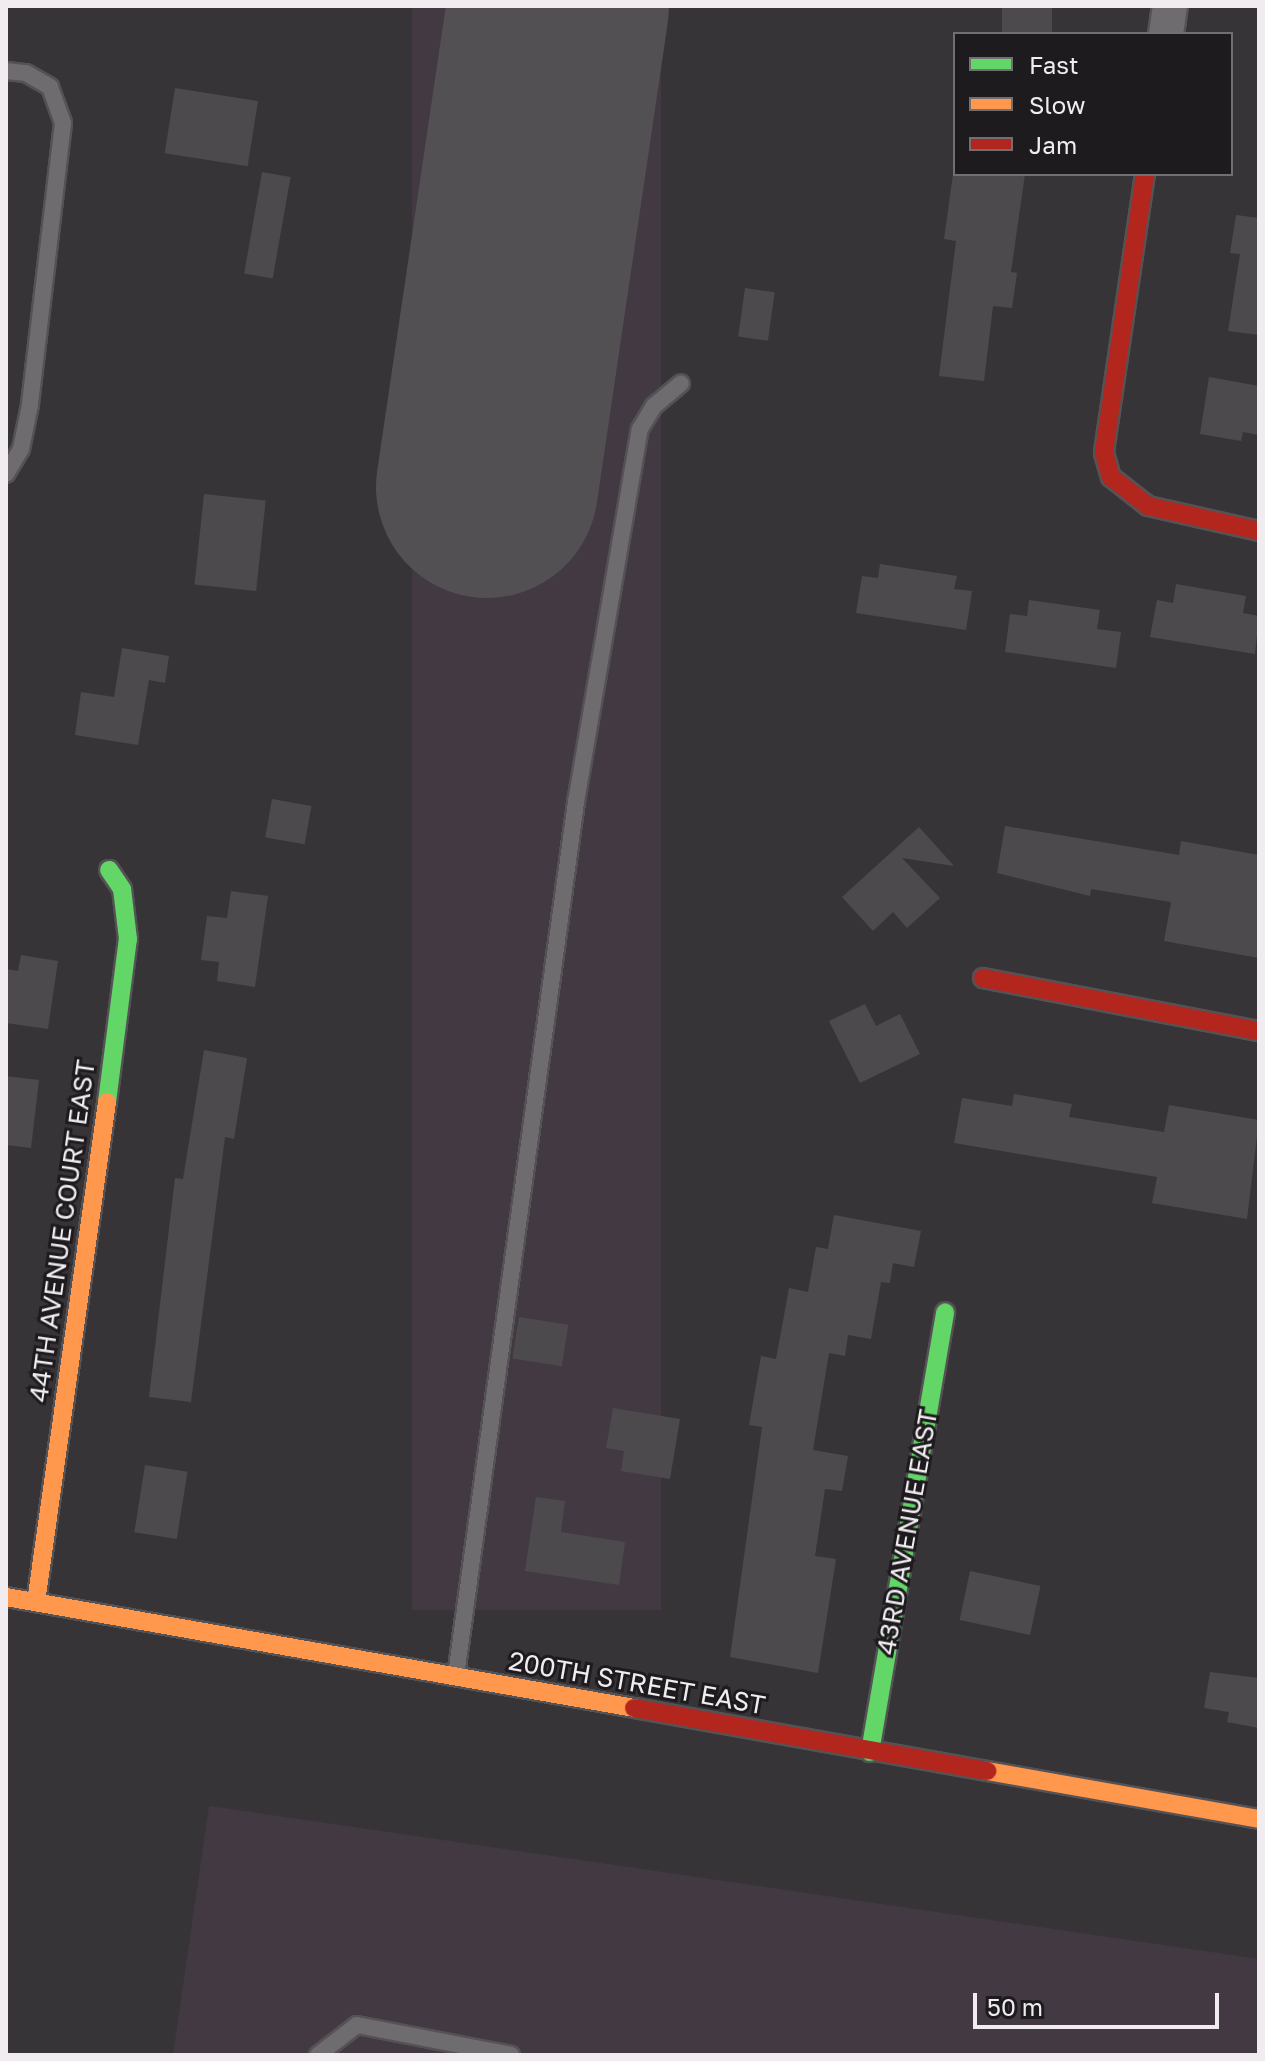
<!DOCTYPE html>
<html>
<head>
<meta charset="utf-8">
<style>
  body { margin:0 }
  #map { position:relative; width:1265px; height:2061px; overflow:hidden; background:#373438; font-family:"Golos Text",sans-serif }
  div>[style] { position:absolute }
  .built>* { inset:0; background:#423943; transform-origin:0 0 }
  .taxiway>* { height:88px; margin:-44px; padding:0 44px; transform-origin:44px; border-radius:44px; background:#535054 }
  .runway>* { height:222px; margin:-111px; padding:0 111px; transform-origin:111px; border-radius:111px; background:#535054 }
  .building>* { inset:0; background:#4d4a4e; transform-origin:0 0 }
  .roads { filter:drop-shadow(2px 0 #555256) drop-shadow(-2px 0 #555256) drop-shadow(0 2px #555256) drop-shadow(0 -2px #555256) }
  .lane>* { height:16px; margin:-8px; padding:0 8px; transform-origin:8px; border-radius:8px; background:#6e6c6f }
  .street>* { height:34px; margin:-17px; padding:0 17px; transform-origin:17px; border-radius:17px; background:#6e6c6f }
  .fast>* { height:18px; margin:-9px; padding:0 9px; transform-origin:9px; border-radius:9px; background:#63d668 }
  .slow>* { height:18px; margin:-9px; padding:0 9px; transform-origin:9px; border-radius:9px; background:#ff974d }
  .jam>* { height:18px; margin:-9px; padding:0 9px; transform-origin:9px; border-radius:9px; background:#b3261e }
  span { translate:-50% -50%; white-space:nowrap; text-align:center; line-height:1.15; -webkit-text-stroke:6px #1e1b1e; paint-order:stroke }
  .street-label { font-size:26px; color:#f0ecf0 }
  .frame { position:absolute; inset:0; border:8px solid #f0ecf0; pointer-events:none }
  .legend { position:absolute; left:953px; top:32px; width:280px; height:144px; box-sizing:border-box; background:#1e1b1e; border:2px solid #726f72; margin:0; padding:10px 14px; list-style:none; font-size:24px; color:#f0ecf0 }
  .legend li { display:flex; align-items:center; gap:16px; height:40px }
  .legend b { width:40px; border:2px solid #726f72 }
  .scale { position:absolute; left:973px; top:1993px; width:246px; height:36px; box-sizing:border-box; border:4px solid #f0ecf0; border-top:0; padding-left:10px; font-size:24px; line-height:28px; white-space:nowrap; color:#f0ecf0; -webkit-text-stroke:6px #1e1b1e; paint-order:stroke }
</style>
</head>
<body>
<div id="map">
  <div class="built">
    <div style="left:412px;top:6px;width:249px;height:1604px"></div>
    <div style="clip-path:polygon(209px 1806px,1259px 1959px,1259px 2055px,173px 2055px)"></div>
  </div>
  <div class="taxiway">
    <div style="left:487px;top:487px;width:40px;rotate:5.7deg"></div>
  </div>
  <div class="runway">
    <div style="left:487px;top:487px;width:486px;rotate:-81.6deg"></div>
  </div>
  <div class="building">
    <div style="left:1002px;top:6px;width:50px;height:28px"></div>
    <div style="left:175px;top:88px;width:84px;height:66px;rotate:9deg"></div>
    <div style="left:262px;top:172px;width:29px;height:103px;rotate:10deg"></div>
    <div style="clip-path:polygon(953px 174px,1025px 174px,1011px 272px,1017px 273px,1012px 308px,993px 306px,984px 381px,939px 376px,956px 241px,944px 239px)"></div>
    <div style="clip-path:polygon(1236px 215px,1259px 218px,1259px 335px,1228px 331px,1240px 254px,1230px 253px)"></div>
    <div style="left:745px;top:288px;width:30px;height:49px;rotate:8deg"></div>
    <div style="clip-path:polygon(1209px 377px,1259px 386px,1259px 435px,1243px 432px,1241px 441px,1200px 434px)"></div>
    <div style="left:204px;top:494px;width:62px;height:91px;rotate:6deg"></div>
    <div style="clip-path:polygon(880px 564px,957px 576px,954px 589px,972px 591px,966px 630px,856px 613px,862px 576px,878px 578px)"></div>
    <div style="clip-path:polygon(1176px 584px,1246px 596px,1243px 613px,1259px 616px,1255px 654px,1150px 637px,1157px 600px,1173px 603px)"></div>
    <div style="clip-path:polygon(1029px 600px,1100px 610px,1097px 629px,1121px 632px,1116px 668px,1005px 652px,1010px 614px,1027px 616px)"></div>
    <div style="clip-path:polygon(122px 648px,169px 656px,165px 683px,149px 680px,138px 745px,75px 735px,81px 692px,114px 697px)"></div>
    <div style="left:272px;top:799px;width:40px;height:39px;rotate:10deg"></div>
    <div style="clip-path:polygon(1005px 826px,1179px 855px,1181px 841px,1259px 855px,1259px 958px,1164px 941px,1171px 902px,1091px 889px,1090px 896px,997px 873px)"></div>
    <div style="clip-path:polygon(919px 827px,954px 866px,902px 858px,940px 898px,907px 928px,893px 912px,873px 931px,842px 897px)"></div>
    <div style="clip-path:polygon(231px 891px,268px 896px,255px 987px,217px 981px,219px 962px,201px 960px,207px 916px,227px 918px)"></div>
    <div style="clip-path:polygon(21px 955px,58px 961px,48px 1029px,6px 1023px,6px 969px,18px 971px)"></div>
    <div style="clip-path:polygon(865px 1004px,876px 1026px,900px 1014px,920px 1054px,860px 1083px,829px 1021px)"></div>
    <div style="clip-path:polygon(204px 1050px,247px 1058px,234px 1139px,225px 1137px,191px 1402px,149px 1397px,175px 1178px,183px 1179px)"></div>
    <div style="clip-path:polygon(6px 1076px,39px 1080px,31px 1148px,6px 1145px)"></div>
    <div style="clip-path:polygon(1014px 1094px,1072px 1104px,1069px 1117px,1164px 1132px,1169px 1105px,1259px 1120px,1247px 1219px,1152px 1203px,1157px 1177px,954px 1143px,962px 1098px,1012px 1106px)"></div>
    <div style="clip-path:polygon(834px 1215px,921px 1231px,914px 1267px,893px 1263px,890px 1283px,881px 1282px,871px 1339px,848px 1335px,845px 1356px,829px 1353px,813px 1450px,848px 1456px,842px 1491px,825px 1489px,815px 1556px,836px 1559px,818px 1673px,730px 1657px,762px 1427px,749px 1425px,761px 1356px,776px 1359px,789px 1288px,808px 1292px,816px 1247px,828px 1249px)"></div>
    <div style="left:519px;top:1317px;width:50px;height:42px;rotate:9deg"></div>
    <div style="clip-path:polygon(613px 1408px,680px 1419px,670px 1479px,621px 1471px,624px 1451px,606px 1448px)"></div>
    <div style="left:145px;top:1465px;width:43px;height:68px;rotate:9deg"></div>
    <div style="clip-path:polygon(536px 1497px,565px 1501px,561px 1532px,625px 1542px,619px 1585px,525px 1571px)"></div>
    <div style="left:970px;top:1571px;width:72px;height:50px;rotate:12deg"></div>
    <div style="clip-path:polygon(1210px 1672px,1259px 1678px,1259px 1728px,1227px 1722px,1229px 1712px,1204px 1708px)"></div>
  </div>
  <div class="roads">
    <div class="lane">
      <div style="left:6px;top:71px;width:20px;rotate:6deg"></div>
      <div style="left:26px;top:73px;width:28px;rotate:30deg"></div>
      <div style="left:50px;top:87px;width:38px;rotate:70deg"></div>
      <div style="left:63px;top:123px;width:284px;rotate:96.7deg"></div>
      <div style="left:30px;top:405px;width:45px;rotate:101.6deg"></div>
      <div style="left:21px;top:449px;width:29px;rotate:121deg"></div>
      <div style="left:456px;top:1675px;width:881px;rotate:-82.17deg"></div>
      <div style="left:576px;top:802px;width:378px;rotate:-80.3deg"></div>
      <div style="left:640px;top:429px;width:27px;rotate:-59deg"></div>
      <div style="left:654px;top:406px;width:35px;rotate:-40deg"></div>
      <div style="left:318px;top:2055px;width:49px;rotate:-37.6deg"></div>
      <div style="left:357px;top:2025px;width:157px;rotate:11deg"></div>
    </div>
    <div class="street">
      <div style="left:1166px;top:34px;width:28px;rotate:-82deg"></div>
    </div>
    <div class="fast">
      <div style="left:107px;top:1102px;width:164px;rotate:-82.7deg"></div>
      <div style="left:128px;top:939px;width:50px;rotate:-96.8deg"></div>
      <div style="left:122px;top:889px;width:23px;rotate:-124deg"></div>
      <div style="left:870px;top:1752px;width:446px;rotate:-80.3deg"></div>
    </div>
    <div class="slow">
      <div style="left:6px;top:1597px;width:638px;rotate:10.02deg"></div>
      <div style="left:36px;top:1602px;width:505px;rotate:-81.92deg"></div>
      <div style="left:987px;top:1771px;width:276px;rotate:10deg"></div>
    </div>
    <div class="jam">
      <div style="left:1145px;top:174px;width:282px;rotate:98.4deg"></div>
      <div style="left:1104px;top:453px;width:25px;rotate:74deg"></div>
      <div style="left:1111px;top:477px;width:47px;rotate:38.1deg"></div>
      <div style="left:1148px;top:506px;width:114px;rotate:12.7deg"></div>
      <div style="left:983px;top:978px;width:281px;rotate:10.9deg"></div>
      <div style="left:634px;top:1708px;width:359px;rotate:10.1deg"></div>
    </div>
  </div>
  <div class="street-label">
    <span style="left:62px;top:1231px;rotate:-82deg">44TH AVENUE COURT EAST</span>
    <span style="left:907px;top:1532px;rotate:-80deg">43RD AVENUE EAST</span>
    <span style="left:637px;top:1683px;rotate:10deg">200TH STREET EAST</span>
  </div>
  <div class="frame"></div>
  <ul class="legend">
  <li><b style="height:10px;background:#63d668"></b>Fast</li>
  <li><b style="height:10px;background:#ff974d"></b>Slow</li>
  <li><b style="height:10px;background:#b3261e"></b>Jam</li>
  </ul>
  <div class="scale">50 m</div>
</div>
</body>
</html>
